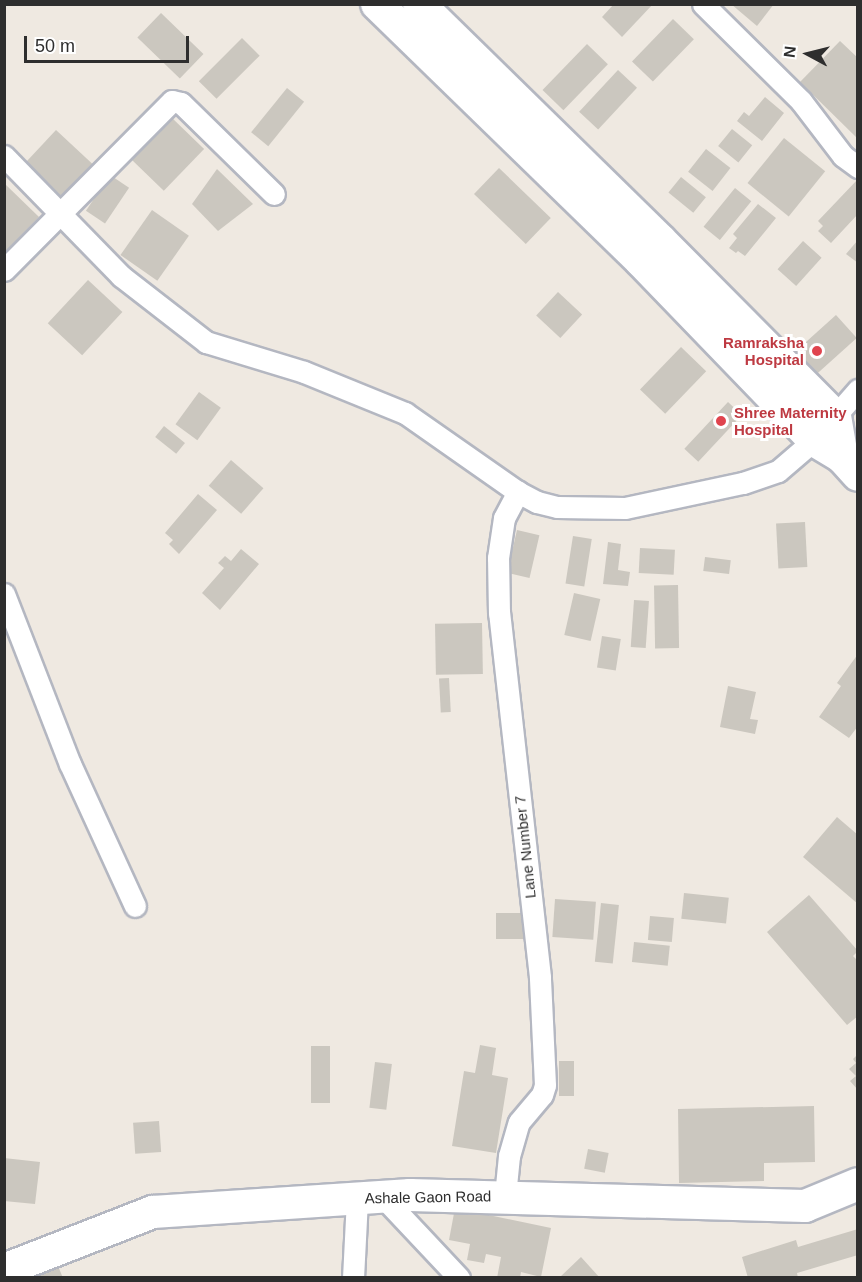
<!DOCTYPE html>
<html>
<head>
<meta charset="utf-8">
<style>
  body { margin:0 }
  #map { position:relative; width:862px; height:1282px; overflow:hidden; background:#efe9e1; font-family:Arial,sans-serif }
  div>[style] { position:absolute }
  .building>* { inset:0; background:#cbc7bf; transform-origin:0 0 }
  .roads { filter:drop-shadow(2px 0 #b4b7c1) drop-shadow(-2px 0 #b4b7c1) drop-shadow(0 2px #b4b7c1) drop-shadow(0 -2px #b4b7c1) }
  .street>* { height:21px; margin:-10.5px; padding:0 10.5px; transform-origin:10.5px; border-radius:10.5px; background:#fff }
  .secondary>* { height:32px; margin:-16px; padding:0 16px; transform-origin:16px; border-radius:16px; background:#fff }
  .dots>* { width:16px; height:16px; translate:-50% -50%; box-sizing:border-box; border:3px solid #fff; border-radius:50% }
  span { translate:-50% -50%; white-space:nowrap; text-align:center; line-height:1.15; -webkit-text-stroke:6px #fff; paint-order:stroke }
  .health-label { font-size:15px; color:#be3a42; font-weight:700 }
  .right { translate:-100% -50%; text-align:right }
  .left { translate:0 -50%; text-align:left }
  .street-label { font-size:15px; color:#2e2e2e }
  .frame { position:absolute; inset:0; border:6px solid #2e2e2e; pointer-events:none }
  .north { position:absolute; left:778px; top:24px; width:60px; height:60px; -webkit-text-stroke:4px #fff; paint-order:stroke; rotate:277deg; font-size:16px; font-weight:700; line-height:24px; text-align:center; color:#2e2e2e }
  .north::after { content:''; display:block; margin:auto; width:21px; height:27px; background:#2e2e2e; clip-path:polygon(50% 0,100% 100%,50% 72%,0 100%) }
  .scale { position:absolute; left:24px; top:36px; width:165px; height:27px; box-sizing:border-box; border:3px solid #2e2e2e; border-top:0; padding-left:8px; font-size:18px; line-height:21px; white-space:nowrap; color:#2e2e2e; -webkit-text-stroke:4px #fff; paint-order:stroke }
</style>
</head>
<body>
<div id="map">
  <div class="building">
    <div style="clip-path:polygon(614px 4px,653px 4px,622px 37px,602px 17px)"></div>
    <div style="clip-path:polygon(731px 4px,774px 4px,757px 26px)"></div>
    <div style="left:161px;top:13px;width:59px;height:34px;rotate:44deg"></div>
    <div style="left:673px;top:19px;width:29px;height:59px;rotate:44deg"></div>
    <div style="left:242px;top:38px;width:25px;height:61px;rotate:45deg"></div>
    <div style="clip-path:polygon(840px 41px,858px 58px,858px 139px,800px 82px)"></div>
    <div style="left:587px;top:44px;width:29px;height:64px;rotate:44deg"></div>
    <div style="left:618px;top:70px;width:26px;height:57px;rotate:43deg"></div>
    <div style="left:287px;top:88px;width:22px;height:57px;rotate:39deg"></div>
    <div style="clip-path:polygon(765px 97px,784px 113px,762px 141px,737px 121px,744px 112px,749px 116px)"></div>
    <div style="left:171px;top:117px;width:46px;height:58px;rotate:44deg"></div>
    <div style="left:732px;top:129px;width:26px;height:22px;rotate:39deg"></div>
    <div style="left:56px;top:130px;width:54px;height:50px;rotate:43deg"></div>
    <div style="left:784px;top:138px;width:53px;height:58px;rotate:39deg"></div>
    <div style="left:706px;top:149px;width:31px;height:29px;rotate:38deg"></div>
    <div style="left:499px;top:168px;width:72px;height:36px;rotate:44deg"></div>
    <div style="clip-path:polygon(217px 169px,253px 204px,218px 231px,192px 204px)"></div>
    <div style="left:110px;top:175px;width:23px;height:43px;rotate:34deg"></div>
    <div style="left:681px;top:177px;width:32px;height:20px;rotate:39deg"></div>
    <div style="clip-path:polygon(858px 179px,858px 214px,831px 243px,818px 231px,823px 226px,818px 221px)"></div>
    <div style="clip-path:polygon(4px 183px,39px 217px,4px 253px)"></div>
    <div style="left:735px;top:188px;width:21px;height:50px;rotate:39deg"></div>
    <div style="clip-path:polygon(758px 204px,776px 218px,745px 256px,738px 251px,736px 253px,729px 248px,737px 238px,733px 234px)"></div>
    <div style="left:152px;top:210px;width:45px;height:55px;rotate:35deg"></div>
    <div style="clip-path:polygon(858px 240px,858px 263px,846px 254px)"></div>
    <div style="left:803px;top:241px;width:25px;height:38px;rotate:42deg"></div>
    <div style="left:88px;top:280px;width:47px;height:59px;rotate:43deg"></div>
    <div style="left:558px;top:292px;width:33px;height:32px;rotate:43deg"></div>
    <div style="left:836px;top:315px;width:31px;height:55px;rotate:48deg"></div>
    <div style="left:681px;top:347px;width:35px;height:59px;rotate:44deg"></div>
    <div style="left:199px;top:392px;width:27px;height:40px;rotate:36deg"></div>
    <div style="left:728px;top:402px;width:19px;height:64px;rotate:43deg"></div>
    <div style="left:164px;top:426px;width:27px;height:14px;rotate:39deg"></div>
    <div style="left:231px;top:460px;width:43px;height:34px;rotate:41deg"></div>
    <div style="clip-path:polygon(198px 494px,217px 510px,179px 554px,169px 544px,173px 540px,165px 533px)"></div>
    <div style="left:805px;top:522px;width:45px;height:29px;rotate:87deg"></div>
    <div style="left:517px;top:530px;width:23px;height:44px;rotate:13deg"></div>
    <div style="left:573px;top:536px;width:19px;height:48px;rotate:9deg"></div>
    <div style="clip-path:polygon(608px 542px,621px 544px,618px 570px,630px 572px,628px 586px,603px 584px)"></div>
    <div style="left:640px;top:548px;width:35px;height:25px;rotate:3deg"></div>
    <div style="clip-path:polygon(241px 549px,259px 564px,220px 610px,202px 593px,224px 568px,218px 563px,225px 556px,231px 561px)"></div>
    <div style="left:705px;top:557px;width:26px;height:14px;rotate:7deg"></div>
    <div style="left:678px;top:585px;width:63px;height:24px;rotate:89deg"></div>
    <div style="left:574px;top:593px;width:27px;height:43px;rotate:13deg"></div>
    <div style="left:634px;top:600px;width:15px;height:47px;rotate:4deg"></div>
    <div style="left:482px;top:623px;width:51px;height:47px;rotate:89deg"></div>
    <div style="left:602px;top:636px;width:19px;height:32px;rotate:9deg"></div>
    <div style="clip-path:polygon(858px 654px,858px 726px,849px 738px,819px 717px,841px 686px,837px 683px)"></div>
    <div style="left:449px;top:678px;width:34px;height:10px;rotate:87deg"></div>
    <div style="clip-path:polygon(728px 686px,756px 692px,750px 719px,758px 720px,755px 734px,720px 727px)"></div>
    <div style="clip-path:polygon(837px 817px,858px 835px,858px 904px,803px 857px)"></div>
    <div style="left:684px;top:893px;width:45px;height:26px;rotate:6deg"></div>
    <div style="clip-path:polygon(809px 895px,858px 951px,853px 956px,858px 961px,858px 1016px,847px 1025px,767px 932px)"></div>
    <div style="left:555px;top:899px;width:41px;height:38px;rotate:4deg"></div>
    <div style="left:601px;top:903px;width:18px;height:59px;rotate:6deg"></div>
    <div style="left:496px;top:913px;width:29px;height:26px"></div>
    <div style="left:650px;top:916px;width:24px;height:24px;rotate:5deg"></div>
    <div style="left:634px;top:942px;width:36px;height:20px;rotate:6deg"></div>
    <div style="clip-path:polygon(480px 1045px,496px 1048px,492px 1075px,508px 1078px,496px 1153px,452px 1146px,464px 1071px,475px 1073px)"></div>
    <div style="left:311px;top:1046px;width:19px;height:57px"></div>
    <div style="clip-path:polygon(858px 1054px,858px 1090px,850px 1081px,856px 1076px,849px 1069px,856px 1063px,853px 1059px)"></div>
    <div style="left:559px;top:1061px;width:15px;height:35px"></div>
    <div style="left:375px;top:1062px;width:17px;height:46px;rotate:7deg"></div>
    <div style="clip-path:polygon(814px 1106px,815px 1162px,764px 1163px,764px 1181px,679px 1183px,678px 1109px)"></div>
    <div style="left:159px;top:1121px;width:31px;height:26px;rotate:86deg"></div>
    <div style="left:588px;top:1149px;width:21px;height:20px;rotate:11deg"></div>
    <div style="clip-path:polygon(4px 1158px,40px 1162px,35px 1204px,4px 1201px)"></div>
    <div style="clip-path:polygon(455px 1208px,551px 1228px,541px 1277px,521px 1272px,520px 1278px,497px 1278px,501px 1257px,486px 1254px,484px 1263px,467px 1260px,470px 1244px,449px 1240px)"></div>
    <div style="clip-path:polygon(858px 1229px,858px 1255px,797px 1273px,798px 1278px,748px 1278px,742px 1257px,796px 1240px,798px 1247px)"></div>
    <div style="clip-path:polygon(581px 1257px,600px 1278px,559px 1278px)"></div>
    <div style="clip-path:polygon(58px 1266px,63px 1278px,36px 1278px,35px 1276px)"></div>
  </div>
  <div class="roads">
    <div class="street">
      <div style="left:703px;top:4px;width:138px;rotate:44.7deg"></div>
      <div style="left:801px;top:101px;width:69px;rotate:52.6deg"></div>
      <div style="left:843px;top:156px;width:19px;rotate:36deg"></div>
      <div style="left:4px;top:156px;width:168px;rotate:45.7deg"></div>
      <div style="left:121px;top:276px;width:108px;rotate:37.8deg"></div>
      <div style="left:206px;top:342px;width:102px;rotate:17deg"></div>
      <div style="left:304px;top:372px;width:109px;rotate:22.1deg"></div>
      <div style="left:405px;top:413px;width:138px;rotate:35deg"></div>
      <div style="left:518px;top:492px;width:21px;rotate:28deg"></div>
      <div style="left:537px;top:502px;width:21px;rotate:14deg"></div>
      <div style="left:557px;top:507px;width:68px;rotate:0.8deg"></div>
      <div style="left:625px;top:508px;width:121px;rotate:-12deg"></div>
      <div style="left:743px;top:483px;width:37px;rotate:-19deg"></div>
      <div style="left:778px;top:471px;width:48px;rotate:-40.7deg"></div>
      <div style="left:814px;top:440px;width:67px;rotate:-48.7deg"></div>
      <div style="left:4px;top:270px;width:238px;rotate:-45.2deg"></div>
      <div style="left:172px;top:101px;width:9px;rotate:13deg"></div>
      <div style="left:181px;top:103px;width:130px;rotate:44.4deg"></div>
      <div style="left:4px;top:594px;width:182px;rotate:68.8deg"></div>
      <div style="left:70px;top:764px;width:156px;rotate:65.4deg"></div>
      <div style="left:505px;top:1196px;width:40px;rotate:-84.3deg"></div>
      <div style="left:509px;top:1156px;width:35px;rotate:-74deg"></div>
      <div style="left:519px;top:1122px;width:35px;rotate:-50deg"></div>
      <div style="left:542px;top:1095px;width:10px;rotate:-73deg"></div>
      <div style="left:545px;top:1085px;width:108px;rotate:-92.7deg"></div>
      <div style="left:540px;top:977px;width:366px;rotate:-96.4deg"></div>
      <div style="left:499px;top:613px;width:55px;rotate:-91deg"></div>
      <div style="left:498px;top:558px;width:40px;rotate:-81.5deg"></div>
      <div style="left:504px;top:518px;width:30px;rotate:-62deg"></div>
      <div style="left:383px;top:1197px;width:111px;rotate:46.8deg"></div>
      <div style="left:353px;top:1278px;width:80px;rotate:-87.1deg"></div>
    </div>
    <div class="secondary">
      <div style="left:377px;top:4px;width:368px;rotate:44.2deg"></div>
      <div style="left:641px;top:261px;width:249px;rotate:46deg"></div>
      <div style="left:814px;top:440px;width:33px;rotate:31deg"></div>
      <div style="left:842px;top:457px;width:24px;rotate:48deg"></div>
      <div style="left:419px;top:4px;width:337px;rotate:44.4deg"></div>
      <div style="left:660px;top:240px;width:248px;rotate:45.2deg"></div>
      <div style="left:835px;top:416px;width:42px;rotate:80.3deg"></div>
      <div style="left:4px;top:1270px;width:160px;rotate:-21.3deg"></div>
      <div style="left:153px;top:1212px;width:258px;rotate:-3.8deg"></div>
      <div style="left:410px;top:1195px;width:395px;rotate:1.6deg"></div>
      <div style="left:805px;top:1206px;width:57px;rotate:-22.5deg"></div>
    </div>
  </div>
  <div class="dots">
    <div style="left:817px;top:351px;background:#e0444e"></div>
    <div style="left:721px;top:421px;background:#e0444e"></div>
  </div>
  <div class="health-label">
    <span class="right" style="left:804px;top:351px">Ramraksha<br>Hospital</span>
    <span class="left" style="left:734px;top:421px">Shree Maternity<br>Hospital</span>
  </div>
  <div class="street-label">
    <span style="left:525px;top:847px;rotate:-96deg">Lane Number 7</span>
    <span style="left:428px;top:1197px;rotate:-1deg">Ashale Gaon Road</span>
  </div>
  <div class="frame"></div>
  <div class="north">N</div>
  <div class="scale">50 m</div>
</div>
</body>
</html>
